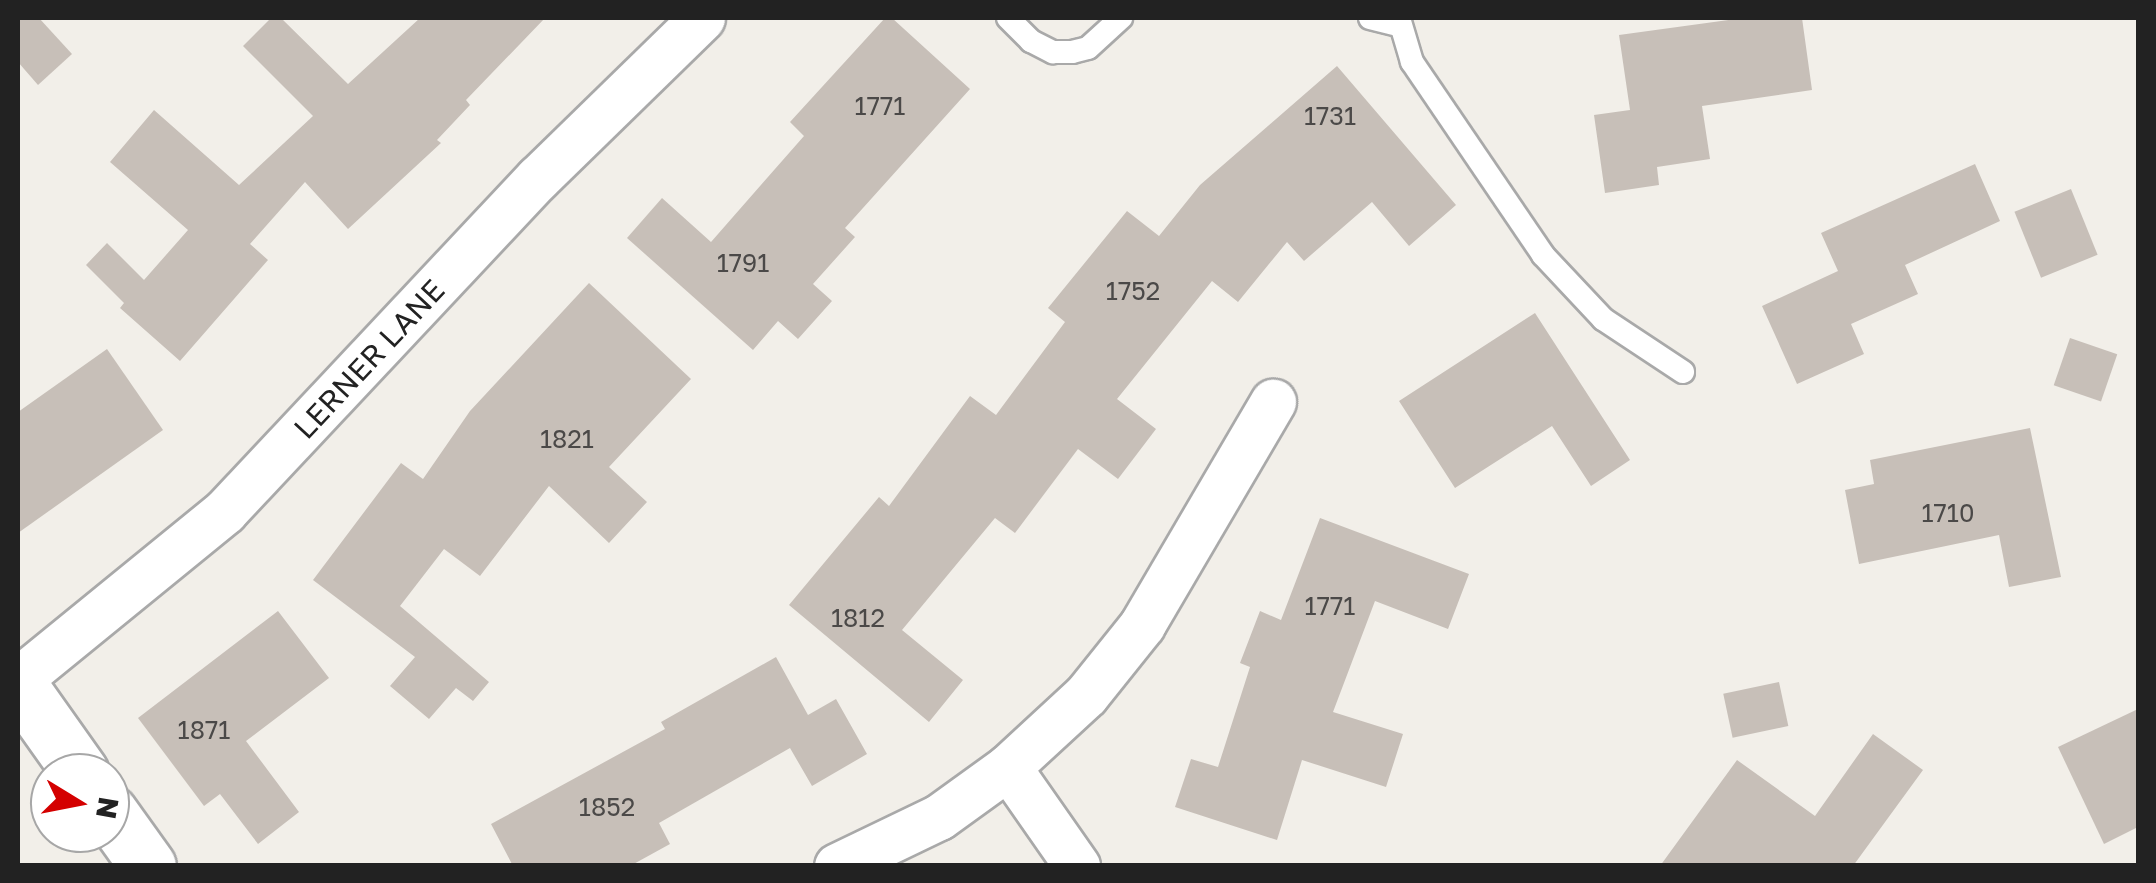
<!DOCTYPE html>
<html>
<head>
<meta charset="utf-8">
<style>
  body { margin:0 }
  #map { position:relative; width:2156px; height:883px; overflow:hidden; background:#f2efe9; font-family:"Golos Text",sans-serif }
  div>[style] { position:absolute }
  .building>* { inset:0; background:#c7bfb8; transform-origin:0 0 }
  .roads { filter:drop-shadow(2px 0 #a9a9a9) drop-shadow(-2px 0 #a9a9a9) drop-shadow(0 2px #a9a9a9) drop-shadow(0 -2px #a9a9a9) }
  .service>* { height:22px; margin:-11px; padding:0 11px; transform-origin:11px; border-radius:11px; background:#fff }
  .minor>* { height:45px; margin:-22.5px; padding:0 22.5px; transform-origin:22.5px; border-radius:22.5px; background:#fff }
  .tertiary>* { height:55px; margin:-27.5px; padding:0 27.5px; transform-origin:27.5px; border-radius:27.5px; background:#fff }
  span { translate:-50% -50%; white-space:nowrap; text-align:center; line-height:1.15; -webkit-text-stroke:9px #fff; paint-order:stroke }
  .number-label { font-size:25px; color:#4b4948 }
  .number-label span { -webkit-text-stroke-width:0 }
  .street-label { font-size:30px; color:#222 }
  .frame { position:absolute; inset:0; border:20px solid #222; pointer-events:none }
  .north { position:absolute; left:30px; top:753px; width:100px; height:100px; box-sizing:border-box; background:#fff; border:2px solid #a7a7a7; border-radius:50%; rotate:100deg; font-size:28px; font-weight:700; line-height:40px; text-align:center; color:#222 }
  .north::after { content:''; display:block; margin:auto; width:35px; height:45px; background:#d40000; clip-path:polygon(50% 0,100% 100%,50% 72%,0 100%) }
</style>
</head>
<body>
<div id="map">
  <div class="building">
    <div style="clip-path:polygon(18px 18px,39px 18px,72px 54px,38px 85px,18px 62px)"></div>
    <div style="clip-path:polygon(271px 18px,281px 18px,348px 84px,420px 18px,545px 18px,466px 100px,470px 105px,437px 140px,441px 143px,348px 229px,305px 182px,250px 244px,268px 260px,180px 361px,120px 308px,124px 303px,86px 265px,107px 243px,144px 280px,188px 230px,110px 162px,154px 110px,239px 185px,313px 116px,243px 46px)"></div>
    <div style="clip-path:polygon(885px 18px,892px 18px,970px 89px,845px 228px,855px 237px,813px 284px,832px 301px,798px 339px,778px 321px,753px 350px,627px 238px,662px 198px,711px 242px,804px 136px,790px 122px)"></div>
    <div style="clip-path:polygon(1743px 18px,1802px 18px,1812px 90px,1702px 106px,1710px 159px,1657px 167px,1659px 185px,1605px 193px,1594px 115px,1630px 110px,1619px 35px)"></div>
    <div style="clip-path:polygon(1337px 66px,1456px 205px,1409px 246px,1372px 202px,1304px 261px,1287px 242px,1238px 302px,1212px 281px,1117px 399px,1156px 429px,1118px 479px,1078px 449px,1015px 533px,995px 518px,902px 630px,963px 680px,929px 722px,789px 605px,879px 497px,889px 506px,970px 396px,996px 415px,1065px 322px,1048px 308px,1127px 211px,1159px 236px,1200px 185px)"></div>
    <div style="clip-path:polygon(1975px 164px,2000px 221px,1905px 265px,1918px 294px,1851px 324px,1864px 354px,1797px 384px,1762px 306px,1838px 271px,1821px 233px)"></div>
    <div style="left:2071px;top:189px;width:71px;height:61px;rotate:68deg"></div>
    <div style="clip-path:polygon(589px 283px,691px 379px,609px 467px,647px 502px,609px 543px,549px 486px,480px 576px,444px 549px,400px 606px,489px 682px,473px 701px,456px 688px,429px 719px,390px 686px,415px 657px,313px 580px,401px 463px,423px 479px,470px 411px)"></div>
    <div style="clip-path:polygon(1535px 313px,1630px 460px,1591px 486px,1552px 426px,1455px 488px,1399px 401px)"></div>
    <div style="left:2070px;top:338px;width:50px;height:50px;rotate:19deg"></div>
    <div style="clip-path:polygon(107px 349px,163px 430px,18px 533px,18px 412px)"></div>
    <div style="clip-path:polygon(2030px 428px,2061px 577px,2009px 587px,1999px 535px,1859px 564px,1845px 490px,1874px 484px,1870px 460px)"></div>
    <div style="clip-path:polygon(1320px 518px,1469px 574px,1448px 629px,1375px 601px,1333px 712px,1403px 734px,1386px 787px,1302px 760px,1277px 840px,1175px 807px,1191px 759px,1218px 767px,1250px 667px,1240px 663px,1260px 611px,1281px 620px)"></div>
    <div style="clip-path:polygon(278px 611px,329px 678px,246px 741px,299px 812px,258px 844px,220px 794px,204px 806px,138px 718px)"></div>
    <div style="clip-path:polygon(776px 657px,808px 715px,836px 699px,867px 754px,812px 786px,790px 748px,659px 823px,670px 844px,630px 866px,513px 866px,491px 824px,665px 729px,661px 722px)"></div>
    <div style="left:1779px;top:682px;width:45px;height:57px;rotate:78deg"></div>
    <div style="clip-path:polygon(2138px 709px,2138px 827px,2104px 844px,2058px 747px)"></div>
    <div style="clip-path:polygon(1873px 734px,1923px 770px,1853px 866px,1660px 866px,1737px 760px,1815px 816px)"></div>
  </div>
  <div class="roads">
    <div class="service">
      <div style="left:1008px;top:18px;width:33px;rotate:45deg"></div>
      <div style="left:1031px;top:41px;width:25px;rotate:27deg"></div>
      <div style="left:1053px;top:52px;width:19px"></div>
      <div style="left:1072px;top:52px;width:16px;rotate:-14deg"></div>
      <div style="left:1088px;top:48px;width:45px;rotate:-42.3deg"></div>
      <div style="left:1370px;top:18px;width:30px;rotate:14deg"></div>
      <div style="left:1399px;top:18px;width:46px;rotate:73.5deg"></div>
      <div style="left:1412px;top:62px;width:233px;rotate:55.8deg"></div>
      <div style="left:1543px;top:255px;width:88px;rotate:46.8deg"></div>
      <div style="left:1603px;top:319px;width:96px;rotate:33.5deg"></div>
    </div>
    <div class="minor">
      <div style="left:18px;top:680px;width:267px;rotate:-39.2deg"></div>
      <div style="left:225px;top:511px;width:457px;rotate:-46.8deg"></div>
      <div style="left:538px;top:178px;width:229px;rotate:-44.3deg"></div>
      <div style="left:1008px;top:767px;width:121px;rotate:55.1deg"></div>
      <div style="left:837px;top:866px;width:113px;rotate:-25.7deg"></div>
      <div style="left:939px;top:817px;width:85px;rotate:-35.9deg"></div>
      <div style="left:1008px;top:767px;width:106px;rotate:-42.7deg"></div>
      <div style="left:1086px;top:695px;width:90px;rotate:-51.3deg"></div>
      <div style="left:1142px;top:625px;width:259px;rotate:-59.6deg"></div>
    </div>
    <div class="tertiary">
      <div style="left:18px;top:684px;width:109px;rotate:54.7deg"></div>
      <div style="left:110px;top:813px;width:65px;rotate:54.4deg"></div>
    </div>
  </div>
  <div class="number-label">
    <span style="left:880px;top:106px">1771</span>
    <span style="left:1330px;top:116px">1731</span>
    <span style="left:743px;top:263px">1791</span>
    <span style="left:1133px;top:291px">1752</span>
    <span style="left:567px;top:439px">1821</span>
    <span style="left:1948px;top:513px">1710</span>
    <span style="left:1330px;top:606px">1771</span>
    <span style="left:858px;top:618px">1812</span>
    <span style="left:204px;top:730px">1871</span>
    <span style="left:607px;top:807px">1852</span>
  </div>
  <div class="street-label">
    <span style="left:369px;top:359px;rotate:-47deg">LERNER LANE</span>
  </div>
  <div class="frame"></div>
  <div class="north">N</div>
</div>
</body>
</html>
